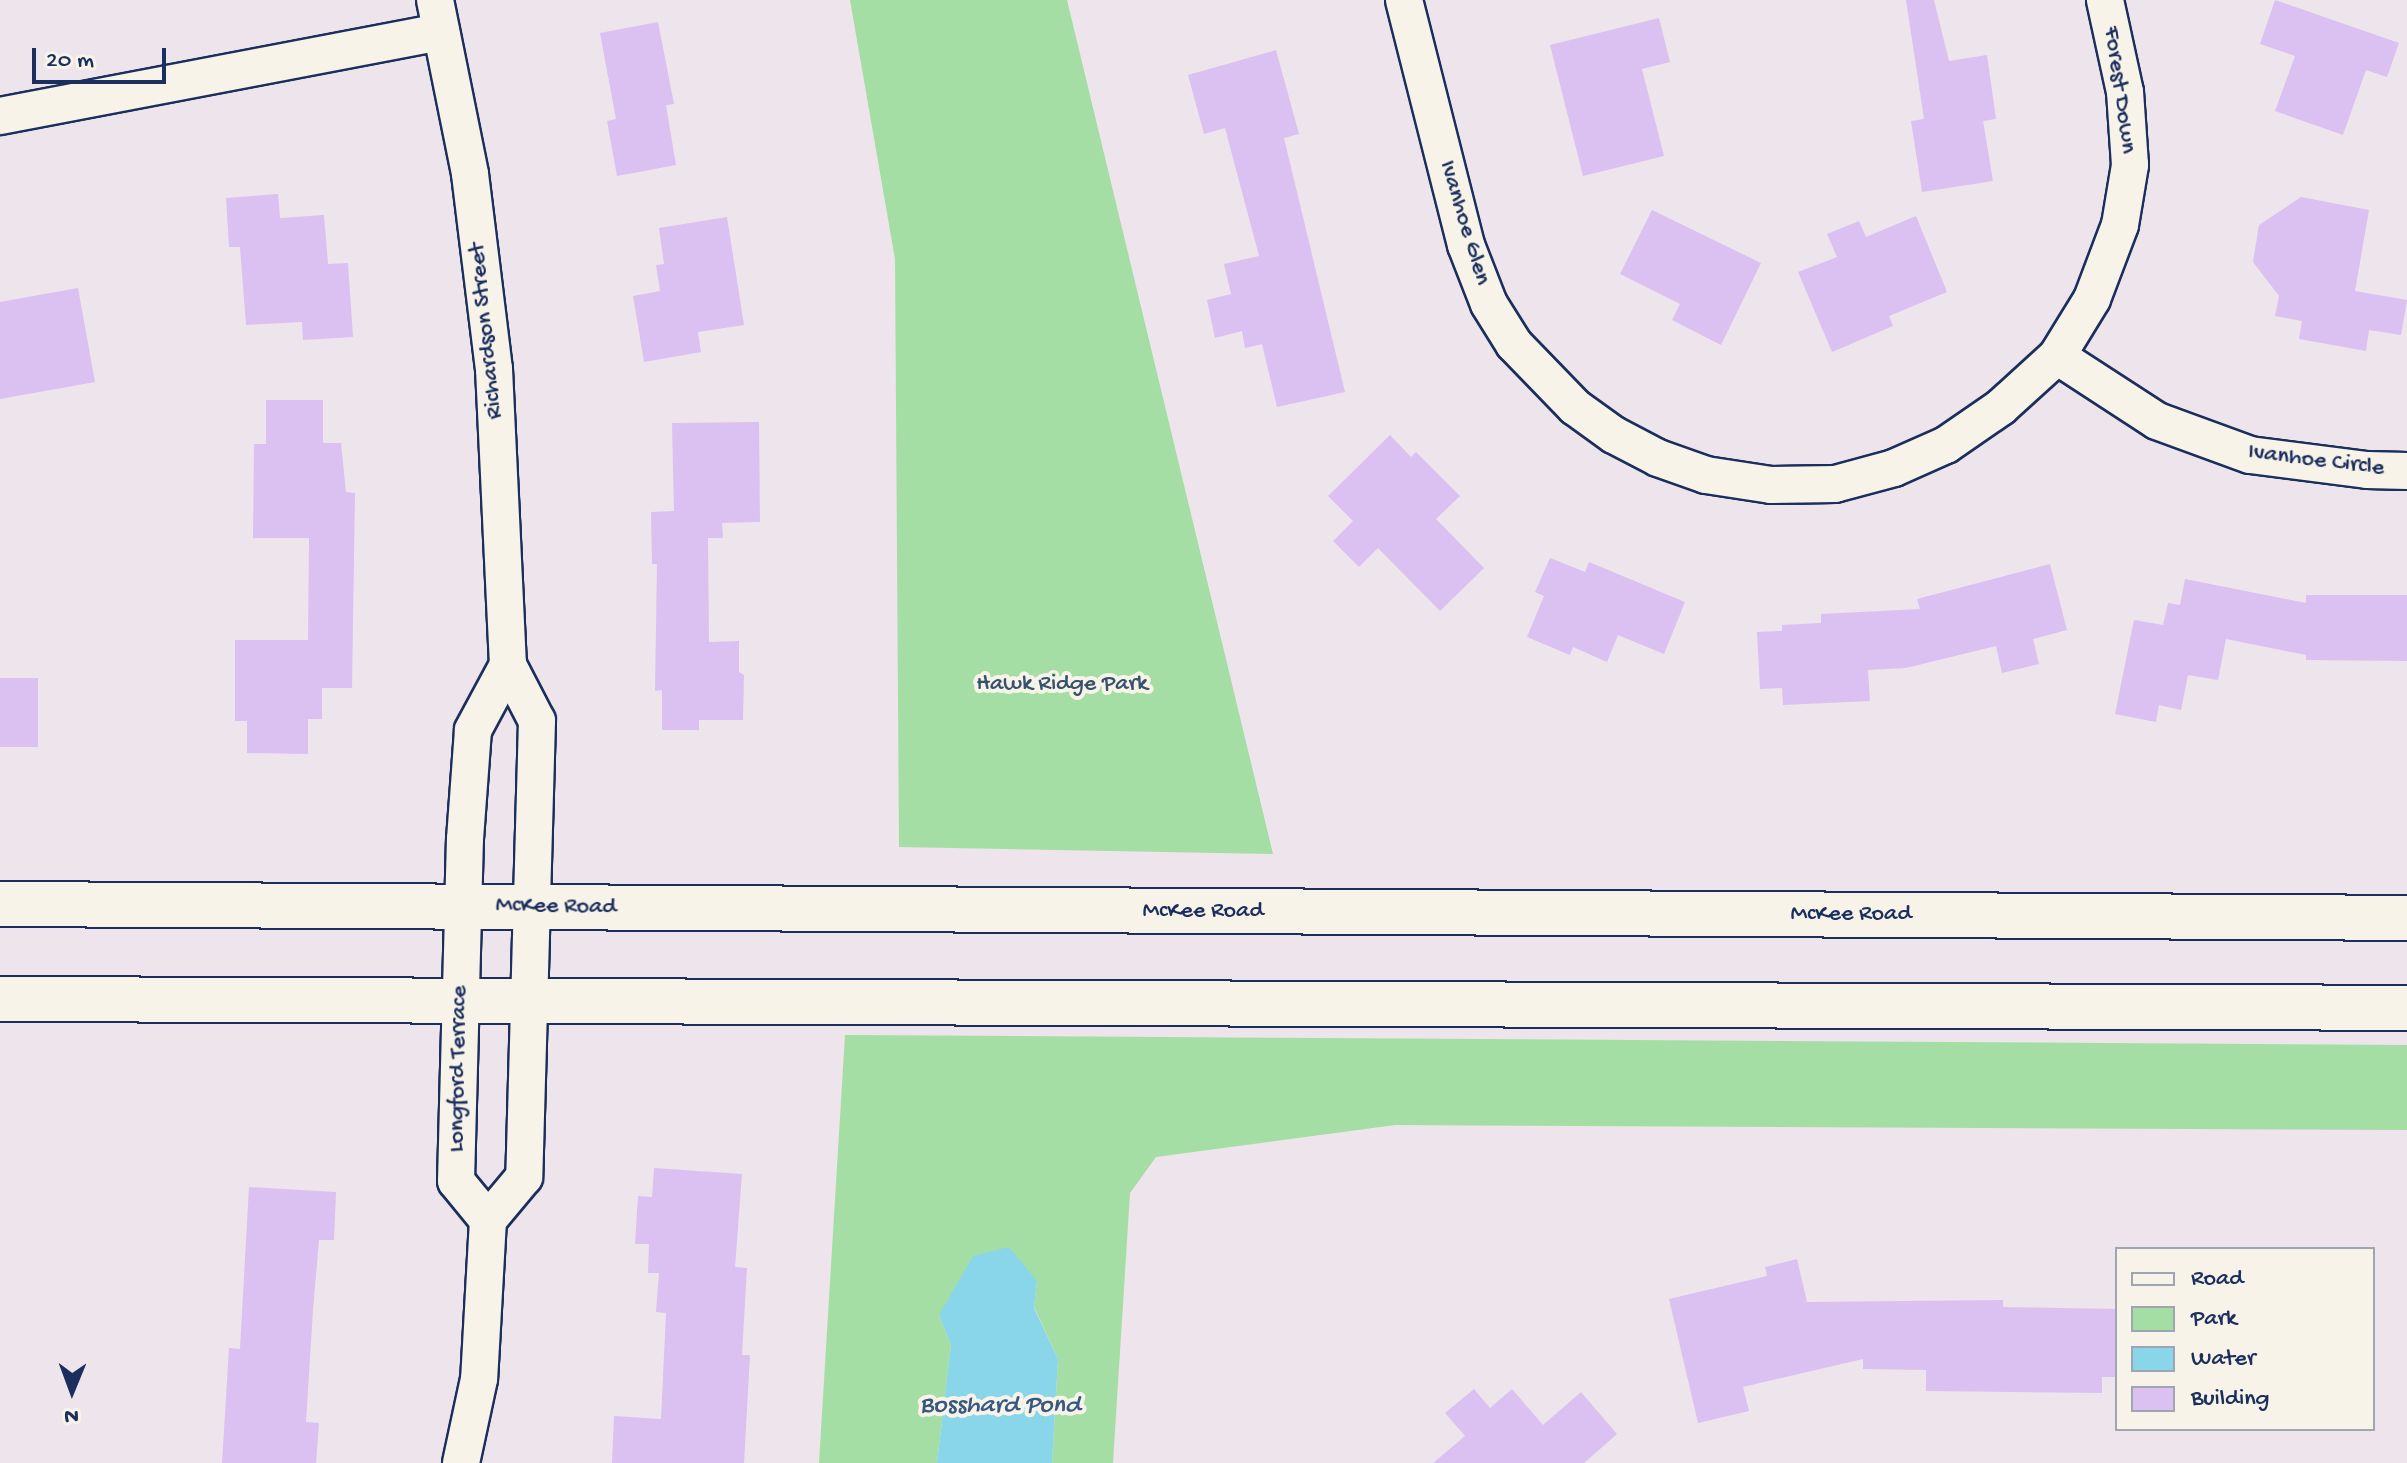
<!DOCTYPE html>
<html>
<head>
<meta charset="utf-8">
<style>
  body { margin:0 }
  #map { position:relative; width:2407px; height:1463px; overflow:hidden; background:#eee4eb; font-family:"Gochi Hand",sans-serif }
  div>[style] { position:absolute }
  .green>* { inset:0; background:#a4dea4 }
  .water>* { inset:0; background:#89d5e9 }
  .building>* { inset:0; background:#dac1f1; transform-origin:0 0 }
  .roads { filter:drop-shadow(2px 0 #1b2f5e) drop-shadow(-2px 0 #1b2f5e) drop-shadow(0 2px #1b2f5e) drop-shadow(0 -2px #1b2f5e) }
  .street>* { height:36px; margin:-18px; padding:0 18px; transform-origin:18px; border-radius:18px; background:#f7f3e8 }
  .secondary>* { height:44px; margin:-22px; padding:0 22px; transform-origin:22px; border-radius:22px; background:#f7f3e8 }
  span { translate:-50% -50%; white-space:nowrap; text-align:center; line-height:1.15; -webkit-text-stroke:8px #f7f3e8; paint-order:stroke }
  .street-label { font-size:24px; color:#1b2f5e }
  .park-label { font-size:24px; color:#36526c }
  .water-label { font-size:26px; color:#365881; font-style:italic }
  .legend { position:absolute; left:2115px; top:1247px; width:260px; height:184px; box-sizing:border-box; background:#f7f3e8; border:2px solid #9fa5b1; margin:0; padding:10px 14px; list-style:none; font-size:24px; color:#1b2f5e }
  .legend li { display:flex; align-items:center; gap:16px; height:40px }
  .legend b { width:40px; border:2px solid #9fa5b1 }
  .north { position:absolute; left:32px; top:1351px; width:80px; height:80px; -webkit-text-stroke:6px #f7f3e8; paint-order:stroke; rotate:181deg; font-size:22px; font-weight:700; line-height:32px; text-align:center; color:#1b2f5e }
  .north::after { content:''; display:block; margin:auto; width:28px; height:36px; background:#1b2f5e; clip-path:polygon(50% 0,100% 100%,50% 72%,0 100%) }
  .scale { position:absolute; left:32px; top:48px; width:134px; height:36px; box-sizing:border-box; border:4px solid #1b2f5e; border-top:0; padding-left:10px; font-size:24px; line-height:28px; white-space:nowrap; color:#1b2f5e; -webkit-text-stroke:6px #f7f3e8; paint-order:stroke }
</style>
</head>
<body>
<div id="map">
  <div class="green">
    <div style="clip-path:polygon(850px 0,1067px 0,1273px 854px,899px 847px,895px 259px)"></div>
    <div style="clip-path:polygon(845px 1035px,2407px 1045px,2407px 1130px,1395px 1125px,1156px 1157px,1130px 1193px,1113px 1463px,1052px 1463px,1058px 1359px,1034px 1307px,1037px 1281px,939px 1315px,951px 1345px,937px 1463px,819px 1463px)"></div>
  </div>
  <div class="water">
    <div style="clip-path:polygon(1009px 1247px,1037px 1281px,1034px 1308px,1058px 1359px,1052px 1463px,937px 1463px,951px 1345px,939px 1315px,973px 1256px)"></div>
  </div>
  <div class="building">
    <div style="clip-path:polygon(1906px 0,1934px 0,1949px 61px,1987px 55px,1996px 119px,1983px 121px,1993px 181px,1922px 192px,1911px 121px,1924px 119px)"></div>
    <div style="clip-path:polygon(2275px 0,2399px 43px,2387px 77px,2366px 70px,2343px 135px,2275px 111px,2295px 56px,2260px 44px)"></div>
    <div style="clip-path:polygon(1659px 18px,1670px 62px,1642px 69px,1664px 156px,1583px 176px,1550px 45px)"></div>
    <div style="clip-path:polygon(658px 22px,674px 104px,666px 105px,676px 165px,617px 176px,607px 121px,616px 119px,600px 33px)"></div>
    <div style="clip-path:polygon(1276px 50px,1299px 134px,1284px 138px,1345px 392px,1277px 407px,1262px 344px,1245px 348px,1242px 331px,1215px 338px,1207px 300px,1231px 294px,1224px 264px,1259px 256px,1225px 128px,1204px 134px,1188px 75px)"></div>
    <div style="clip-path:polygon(278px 194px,280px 218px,324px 215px,328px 264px,348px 263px,353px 337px,303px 340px,302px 322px,246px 325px,240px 247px,229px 247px,226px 198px)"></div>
    <div style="clip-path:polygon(2301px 197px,2369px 210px,2355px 291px,2407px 300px,2401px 335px,2369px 330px,2366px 351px,2299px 339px,2302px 321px,2275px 316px,2279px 296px,2253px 262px,2259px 225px)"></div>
    <div style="clip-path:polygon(1652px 210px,1761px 263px,1721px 345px,1672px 320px,1680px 304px,1620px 274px)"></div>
    <div style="clip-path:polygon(1916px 216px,1947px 292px,1889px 316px,1893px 326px,1832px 352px,1798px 272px,1837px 257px,1827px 234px,1859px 221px,1866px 237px)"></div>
    <div style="clip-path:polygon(727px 217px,744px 325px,698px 332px,701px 352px,644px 362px,633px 296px,660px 291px,656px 265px,664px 264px,659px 228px)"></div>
    <div style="clip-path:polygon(78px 288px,95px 382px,0 399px,0 302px)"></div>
    <div style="clip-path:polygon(266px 400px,323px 400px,323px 443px,341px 443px,346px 492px,355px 493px,352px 688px,322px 688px,322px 719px,308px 719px,308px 754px,247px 753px,247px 721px,235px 721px,235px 640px,308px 640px,309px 538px,253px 538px,254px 444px,266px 444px)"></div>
    <div style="clip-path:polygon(759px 422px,760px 522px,722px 523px,723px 538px,708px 538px,709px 642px,739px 641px,739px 672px,744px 675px,743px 720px,699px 720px,699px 730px,662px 730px,662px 690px,655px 691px,657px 564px,652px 564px,651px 512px,674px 511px,672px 423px)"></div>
    <div style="clip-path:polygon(1390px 435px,1411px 457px,1416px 452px,1460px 496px,1436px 519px,1484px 568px,1440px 611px,1378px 548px,1359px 567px,1333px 541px,1353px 521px,1328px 496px)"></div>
    <div style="clip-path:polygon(1550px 558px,1585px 572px,1589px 562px,1685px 602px,1664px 654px,1618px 635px,1607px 662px,1573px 647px,1570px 655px,1527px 637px,1544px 596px,1535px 592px)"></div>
    <div style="clip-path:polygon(2050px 564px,2067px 630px,2033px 639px,2039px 664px,2002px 673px,1996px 646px,1906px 668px,1868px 670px,1870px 701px,1783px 705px,1782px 688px,1760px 689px,1757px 632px,1782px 631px,1782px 625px,1821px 623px,1821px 614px,1920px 609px,1917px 599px)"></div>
    <div style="clip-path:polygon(2185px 579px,2306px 603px,2306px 595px,2407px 595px,2407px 661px,2306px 660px,2306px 655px,2226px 639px,2218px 680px,2188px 675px,2181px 710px,2159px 705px,2156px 722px,2115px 714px,2134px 620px,2163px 625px,2168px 603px,2180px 605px)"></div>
    <div style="left:0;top:678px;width:38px;height:69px"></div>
    <div style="clip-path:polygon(654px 1168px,742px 1174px,735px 1267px,747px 1268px,742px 1355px,750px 1355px,744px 1463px,612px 1463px,614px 1416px,661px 1419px,666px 1313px,656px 1312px,659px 1273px,648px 1273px,649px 1244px,635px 1244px,638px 1196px,652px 1197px)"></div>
    <div style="clip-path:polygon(249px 1187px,336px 1192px,334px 1240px,319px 1240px,313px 1310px,306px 1422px,319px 1423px,316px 1463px,222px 1463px,229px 1348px,240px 1349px)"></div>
    <div style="clip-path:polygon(1797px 1259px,1807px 1302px,2003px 1300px,2003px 1307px,2117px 1309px,2117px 1377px,2102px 1377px,2102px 1393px,1926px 1391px,1926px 1370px,1863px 1369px,1863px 1359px,1743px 1387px,1749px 1411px,1698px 1423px,1669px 1299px,1767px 1276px,1765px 1267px)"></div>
    <div style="clip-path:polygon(1474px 1389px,1490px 1408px,1512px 1389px,1543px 1425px,1581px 1392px,1617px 1434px,1584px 1463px,1433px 1463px,1465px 1436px,1445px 1413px)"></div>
  </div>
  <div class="roads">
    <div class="street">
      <div style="left:435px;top:0;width:177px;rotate:78.6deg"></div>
      <div style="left:470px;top:174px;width:196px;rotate:83deg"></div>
      <div style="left:494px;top:369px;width:296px;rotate:87.3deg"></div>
      <div style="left:508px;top:665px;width:63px;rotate:62.6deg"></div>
      <div style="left:537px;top:721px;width:456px;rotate:91.6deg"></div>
      <div style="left:524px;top:1177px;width:56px;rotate:129.9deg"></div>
      <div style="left:488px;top:1220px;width:159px;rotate:93.2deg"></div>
      <div style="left:479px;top:1379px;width:86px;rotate:102.1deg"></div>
      <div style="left:1404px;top:0;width:253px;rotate:75.8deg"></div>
      <div style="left:1466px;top:245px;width:63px;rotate:68.7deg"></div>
      <div style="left:1489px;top:304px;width:47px;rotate:58deg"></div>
      <div style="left:1514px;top:344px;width:88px;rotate:45.9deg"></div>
      <div style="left:1575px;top:407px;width:48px;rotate:35.7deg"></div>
      <div style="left:1614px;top:435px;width:50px;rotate:27.6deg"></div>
      <div style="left:1658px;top:458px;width:51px;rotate:19.5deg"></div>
      <div style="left:1706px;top:475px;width:66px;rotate:8.7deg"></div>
      <div style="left:1771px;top:485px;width:64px;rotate:-0.9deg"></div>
      <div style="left:1835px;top:484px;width:61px;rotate:-15.2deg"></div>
      <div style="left:1894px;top:468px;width:57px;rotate:-23.9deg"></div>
      <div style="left:1946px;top:445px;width:67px;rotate:-34.6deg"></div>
      <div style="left:2001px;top:407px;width:76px;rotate:-42.3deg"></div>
      <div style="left:2057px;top:356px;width:67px;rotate:-58.4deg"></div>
      <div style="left:2092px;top:299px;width:79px;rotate:-69.3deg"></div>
      <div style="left:2120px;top:225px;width:61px;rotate:-80.5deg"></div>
      <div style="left:2130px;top:165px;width:73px;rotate:-93.9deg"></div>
      <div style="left:2125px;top:92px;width:94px;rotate:-102.3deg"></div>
      <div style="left:0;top:116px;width:449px;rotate:-10.8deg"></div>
      <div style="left:2057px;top:356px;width:119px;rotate:33deg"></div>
      <div style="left:2157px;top:421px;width:99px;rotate:20.1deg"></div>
      <div style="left:2250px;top:455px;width:118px;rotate:7.3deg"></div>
      <div style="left:2367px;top:470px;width:40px;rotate:1.4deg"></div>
      <div style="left:488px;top:1220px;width:50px;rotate:-129.4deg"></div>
      <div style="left:456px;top:1181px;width:342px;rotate:-88.5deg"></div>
      <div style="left:465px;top:839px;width:109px;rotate:-85.8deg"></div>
      <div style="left:473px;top:730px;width:74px;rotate:-61.7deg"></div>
    </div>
    <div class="secondary">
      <div style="left:0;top:904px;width:2407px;rotate:0.33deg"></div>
      <div style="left:0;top:999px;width:2407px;rotate:0.21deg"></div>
    </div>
  </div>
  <div class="street-label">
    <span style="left:2119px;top:90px;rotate:82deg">Forest Down</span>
    <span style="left:1464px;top:223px;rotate:73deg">Ivanhoe Glen</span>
    <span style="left:487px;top:331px;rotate:-96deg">Richardson Street</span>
    <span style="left:2316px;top:461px;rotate:7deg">Ivanhoe Circle</span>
    <span style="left:556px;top:907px;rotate:1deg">McKee Road</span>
    <span style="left:1203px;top:912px">McKee Road</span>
    <span style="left:1851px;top:915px">McKee Road</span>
    <span style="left:459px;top:1069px;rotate:-89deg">Longford Terrace</span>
  </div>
  <div class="park-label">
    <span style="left:1062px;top:685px">Hawk Ridge Park</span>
  </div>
  <div class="water-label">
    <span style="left:1000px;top:1407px">Bosshard Pond</span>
  </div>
  <ul class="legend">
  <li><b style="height:10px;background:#f7f3e8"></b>Road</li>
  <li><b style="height:22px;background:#a4dea4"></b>Park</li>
  <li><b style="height:22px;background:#89d5e9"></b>Water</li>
  <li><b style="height:22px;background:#dac1f1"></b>Building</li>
  </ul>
  <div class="north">N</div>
  <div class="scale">20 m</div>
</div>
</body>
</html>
